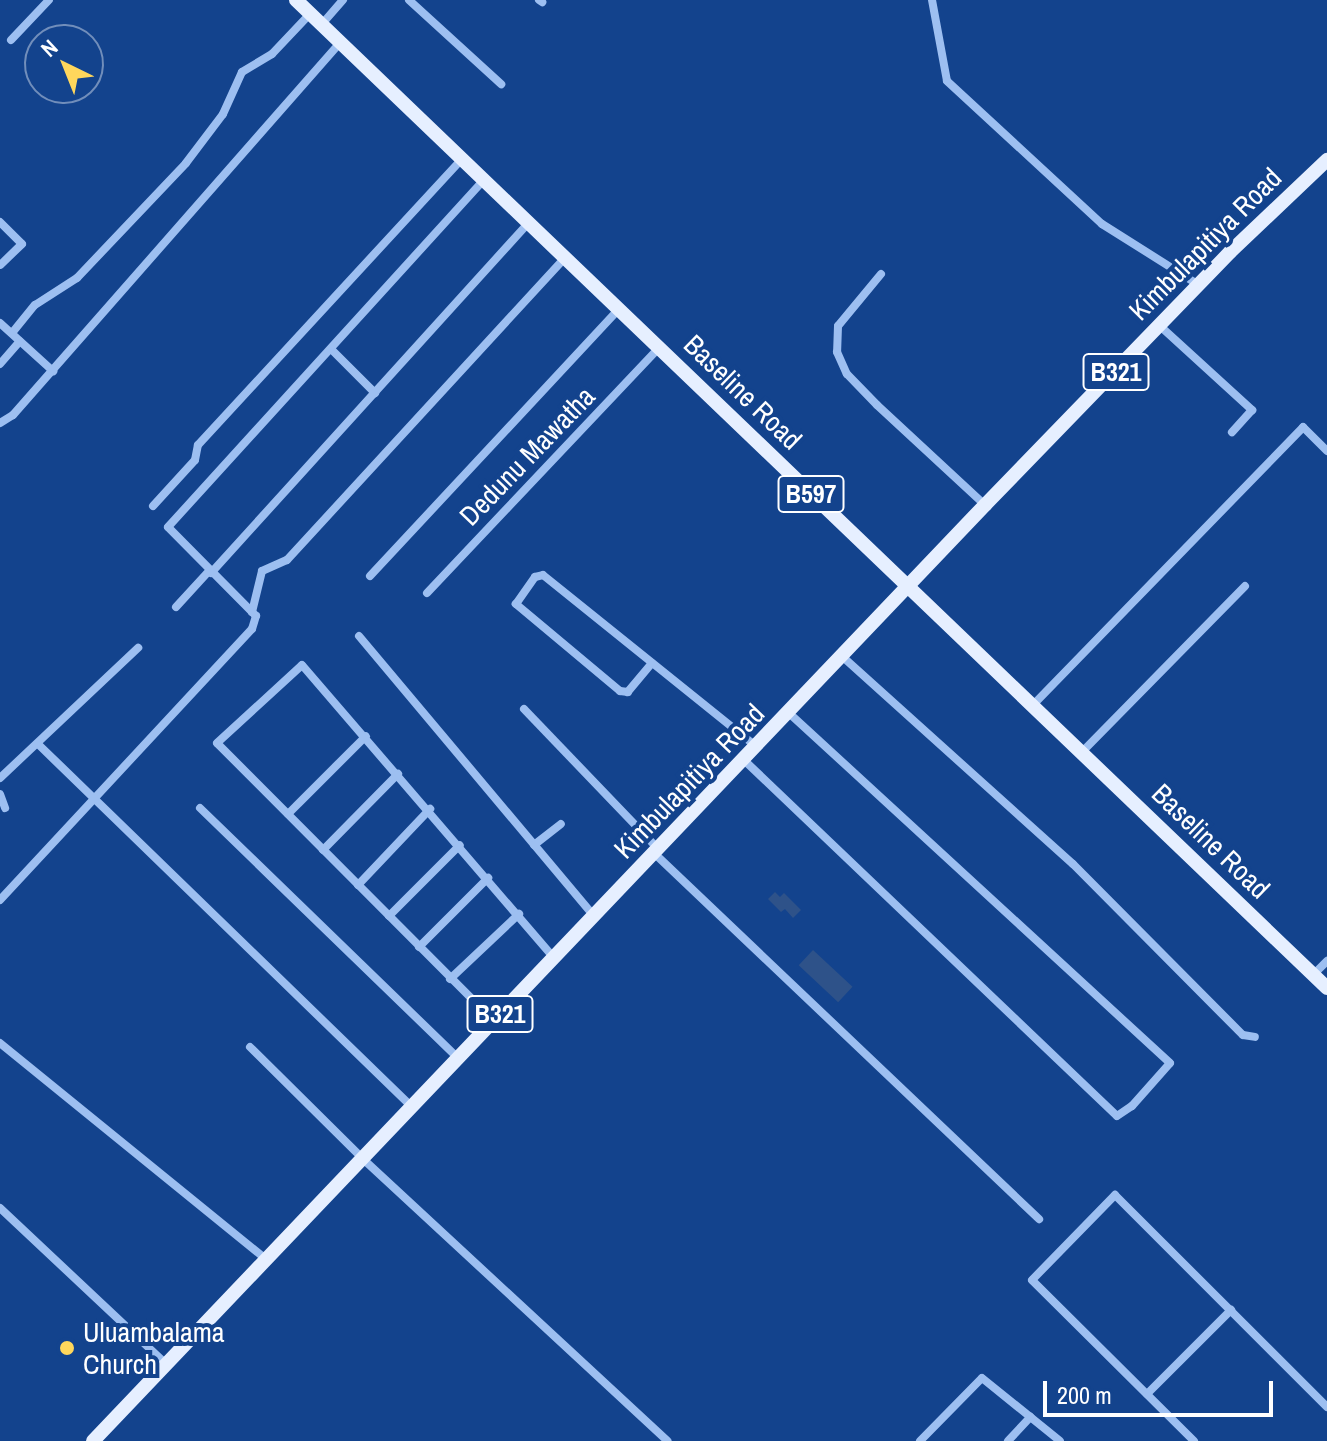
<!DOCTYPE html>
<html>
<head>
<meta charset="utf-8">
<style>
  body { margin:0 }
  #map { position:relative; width:1327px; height:1441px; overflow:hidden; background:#13438d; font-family:"Archivo Narrow",sans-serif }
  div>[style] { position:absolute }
  .water>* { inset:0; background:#2e5289; transform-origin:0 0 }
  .street>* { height:8px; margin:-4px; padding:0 4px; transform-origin:4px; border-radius:4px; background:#9dbff1 }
  .primary>* { height:14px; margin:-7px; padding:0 7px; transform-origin:7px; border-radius:7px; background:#e6efff }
  .dots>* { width:22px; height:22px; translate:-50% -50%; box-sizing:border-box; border:4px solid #13438d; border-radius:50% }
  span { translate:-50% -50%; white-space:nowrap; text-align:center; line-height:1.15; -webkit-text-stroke:8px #13438d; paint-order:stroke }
  .shield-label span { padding:2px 6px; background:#13438d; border:2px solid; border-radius:6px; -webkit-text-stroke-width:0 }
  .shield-label { font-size:26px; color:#fff; font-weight:700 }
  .street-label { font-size:28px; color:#fff }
  .poi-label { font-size:28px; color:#fff }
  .left { translate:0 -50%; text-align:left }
  .north { position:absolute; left:24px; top:24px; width:80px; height:80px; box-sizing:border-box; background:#13438d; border:2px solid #718ebb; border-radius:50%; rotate:317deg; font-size:22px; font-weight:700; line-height:32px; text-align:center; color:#fff }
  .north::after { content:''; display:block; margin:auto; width:28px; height:36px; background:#ffd75c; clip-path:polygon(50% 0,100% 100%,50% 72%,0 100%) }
  .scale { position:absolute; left:1043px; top:1381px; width:230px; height:36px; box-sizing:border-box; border:4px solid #fff; border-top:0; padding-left:10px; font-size:24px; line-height:28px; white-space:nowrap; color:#fff; -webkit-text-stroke:6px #13438d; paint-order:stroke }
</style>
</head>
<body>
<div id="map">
  <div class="water">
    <div style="clip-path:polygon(775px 892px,780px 897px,784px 893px,801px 910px,793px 918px,785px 909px,781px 912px,768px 899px)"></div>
    <div style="left:813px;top:950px;width:54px;height:21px;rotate:43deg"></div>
  </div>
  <div class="street">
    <div style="left:409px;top:0;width:125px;rotate:42.4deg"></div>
    <div style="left:539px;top:0;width:4px;rotate:34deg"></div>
    <div style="left:932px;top:0;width:82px;rotate:79.5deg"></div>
    <div style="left:947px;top:81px;width:211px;rotate:42.7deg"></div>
    <div style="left:1102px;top:224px;width:115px;rotate:32.2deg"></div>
    <div style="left:322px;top:24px;width:32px;rotate:-49deg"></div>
    <div style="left:11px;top:40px;width:55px;rotate:-46.5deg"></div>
    <div style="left:0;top:222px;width:31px;rotate:45deg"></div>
    <div style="left:22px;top:244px;width:30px;rotate:136deg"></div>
    <div style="left:881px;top:274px;width:67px;rotate:129.6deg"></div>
    <div style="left:838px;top:326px;width:26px;rotate:92deg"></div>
    <div style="left:837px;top:352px;width:24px;rotate:66deg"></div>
    <div style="left:847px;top:374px;width:43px;rotate:45.9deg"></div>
    <div style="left:877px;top:405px;width:147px;rotate:42.8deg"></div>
    <div style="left:0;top:323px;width:72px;rotate:42.2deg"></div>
    <div style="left:1160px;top:326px;width:125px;rotate:42.4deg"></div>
    <div style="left:1252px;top:410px;width:30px;rotate:132deg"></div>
    <div style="left:12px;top:333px;width:36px;rotate:-51deg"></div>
    <div style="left:35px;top:305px;width:50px;rotate:-32.7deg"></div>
    <div style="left:77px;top:278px;width:158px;rotate:-46.5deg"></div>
    <div style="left:186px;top:163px;width:61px;rotate:-52.9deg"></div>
    <div style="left:223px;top:114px;width:46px;rotate:-65.7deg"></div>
    <div style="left:242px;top:72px;width:35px;rotate:-31deg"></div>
    <div style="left:272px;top:54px;width:55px;rotate:-46.5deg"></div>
    <div style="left:332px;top:350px;width:61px;rotate:45deg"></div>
    <div style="left:0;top:364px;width:30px;rotate:-49deg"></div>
    <div style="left:0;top:423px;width:15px;rotate:-32deg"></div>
    <div style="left:13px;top:415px;width:495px;rotate:-48.7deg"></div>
    <div style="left:153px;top:506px;width:62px;rotate:-47.6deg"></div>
    <div style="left:195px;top:460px;width:15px;rotate:-79deg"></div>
    <div style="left:198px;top:445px;width:389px;rotate:-47.3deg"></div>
    <div style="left:211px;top:573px;width:472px;rotate:-47.8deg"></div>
    <div style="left:370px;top:576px;width:365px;rotate:-47deg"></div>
    <div style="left:427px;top:593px;width:337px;rotate:-46.6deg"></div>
    <div style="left:176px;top:607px;width:49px;rotate:-47.5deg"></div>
    <div style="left:252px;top:612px;width:42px;rotate:-76.3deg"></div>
    <div style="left:262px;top:571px;width:27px;rotate:-24deg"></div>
    <div style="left:287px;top:560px;width:410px;rotate:-47.4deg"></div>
    <div style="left:359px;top:636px;width:366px;rotate:50deg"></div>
    <div style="left:844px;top:658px;width:308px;rotate:42deg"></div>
    <div style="left:1073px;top:864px;width:241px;rotate:45.2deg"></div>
    <div style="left:1243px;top:1035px;width:12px;rotate:9deg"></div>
    <div style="left:652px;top:663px;width:38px;rotate:130deg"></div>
    <div style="left:628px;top:692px;width:8px;rotate:-173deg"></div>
    <div style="left:620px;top:691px;width:136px;rotate:-140.1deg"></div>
    <div style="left:516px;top:604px;width:33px;rotate:-55deg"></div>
    <div style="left:535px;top:577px;width:8px;rotate:-14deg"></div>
    <div style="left:543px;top:575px;width:275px;rotate:38.8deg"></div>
    <div style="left:1032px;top:706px;width:389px;rotate:-45.8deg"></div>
    <div style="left:1303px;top:427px;width:34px;rotate:45deg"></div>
    <div style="left:524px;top:709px;width:195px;rotate:46.2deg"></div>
    <div style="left:39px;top:745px;width:520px;rotate:44.14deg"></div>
    <div style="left:1081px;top:753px;width:234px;rotate:-45.5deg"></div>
    <div style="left:745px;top:761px;width:514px;rotate:43.66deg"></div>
    <div style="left:1117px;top:1116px;width:18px;rotate:-34deg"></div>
    <div style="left:1132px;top:1106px;width:57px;rotate:-48.5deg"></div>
    <div style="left:1170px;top:1063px;width:516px;rotate:-137.43deg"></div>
    <div style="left:0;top:778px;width:190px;rotate:-43.3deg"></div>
    <div style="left:0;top:794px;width:15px;rotate:70deg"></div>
    <div style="left:200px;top:808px;width:359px;rotate:44.1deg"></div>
    <div style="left:288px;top:814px;width:110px;rotate:-45deg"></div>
    <div style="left:534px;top:845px;width:34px;rotate:-38deg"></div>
    <div style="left:323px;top:850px;width:107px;rotate:-45.4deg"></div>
    <div style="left:655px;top:854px;width:530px;rotate:43.55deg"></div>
    <div style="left:358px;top:885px;width:105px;rotate:-46.5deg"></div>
    <div style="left:0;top:900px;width:370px;rotate:-47.1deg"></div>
    <div style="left:252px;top:629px;width:14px;rotate:-73deg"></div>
    <div style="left:256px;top:616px;width:125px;rotate:-134.7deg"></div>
    <div style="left:168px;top:527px;width:469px;rotate:-47.7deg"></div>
    <div style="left:389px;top:916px;width:100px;rotate:-45deg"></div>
    <div style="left:419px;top:947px;width:98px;rotate:-45deg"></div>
    <div style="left:1313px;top:975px;width:20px;rotate:-45deg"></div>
    <div style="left:450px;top:979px;width:95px;rotate:-43.3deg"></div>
    <div style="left:494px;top:1021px;width:392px;rotate:-134.9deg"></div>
    <div style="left:217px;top:743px;width:115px;rotate:-42.5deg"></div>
    <div style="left:302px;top:665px;width:385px;rotate:49.3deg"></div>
    <div style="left:0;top:1043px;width:343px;rotate:39.1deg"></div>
    <div style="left:250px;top:1047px;width:159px;rotate:44.7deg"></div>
    <div style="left:363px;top:1159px;width:415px;rotate:42.8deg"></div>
    <div style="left:0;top:1208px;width:228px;rotate:43.2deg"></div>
    <div style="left:1147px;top:1394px;width:119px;rotate:-45deg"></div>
    <div style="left:920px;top:1441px;width:88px;rotate:-45.5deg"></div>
    <div style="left:982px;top:1378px;width:100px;rotate:38.9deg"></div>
    <div style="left:1008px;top:1441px;width:33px;rotate:-47deg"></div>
    <div style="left:1194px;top:1441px;width:228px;rotate:-135.2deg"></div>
    <div style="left:1032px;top:1280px;width:119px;rotate:-45.7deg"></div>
    <div style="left:1115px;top:1195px;width:300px;rotate:45deg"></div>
  </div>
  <div class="primary">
    <div style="left:296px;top:0;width:1428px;rotate:43.78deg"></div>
    <div style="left:93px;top:1441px;width:1293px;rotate:-46.38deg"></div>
    <div style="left:985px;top:505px;width:352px;rotate:-45.9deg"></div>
    <div style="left:1230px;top:252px;width:134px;rotate:-43.5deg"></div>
  </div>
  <div class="dots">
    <div style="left:67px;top:1348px;background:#ffd75c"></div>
  </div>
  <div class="shield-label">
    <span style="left:1116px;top:372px">B321</span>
    <span style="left:811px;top:494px">B597</span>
    <span style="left:500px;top:1014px">B321</span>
  </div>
  <div class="street-label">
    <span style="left:1205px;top:244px;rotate:-45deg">Kimbulapitiya Road</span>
    <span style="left:743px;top:392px;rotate:44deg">Baseline Road</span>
    <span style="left:527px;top:456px;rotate:-46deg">Dedunu Mawatha</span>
    <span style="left:689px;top:781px;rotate:-46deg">Kimbulapitiya Road</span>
    <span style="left:1211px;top:841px;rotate:44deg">Baseline Road</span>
  </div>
  <div class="poi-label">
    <span class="left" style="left:83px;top:1348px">Uluambalama<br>Church</span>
  </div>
  <div class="north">N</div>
  <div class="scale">200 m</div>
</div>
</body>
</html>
